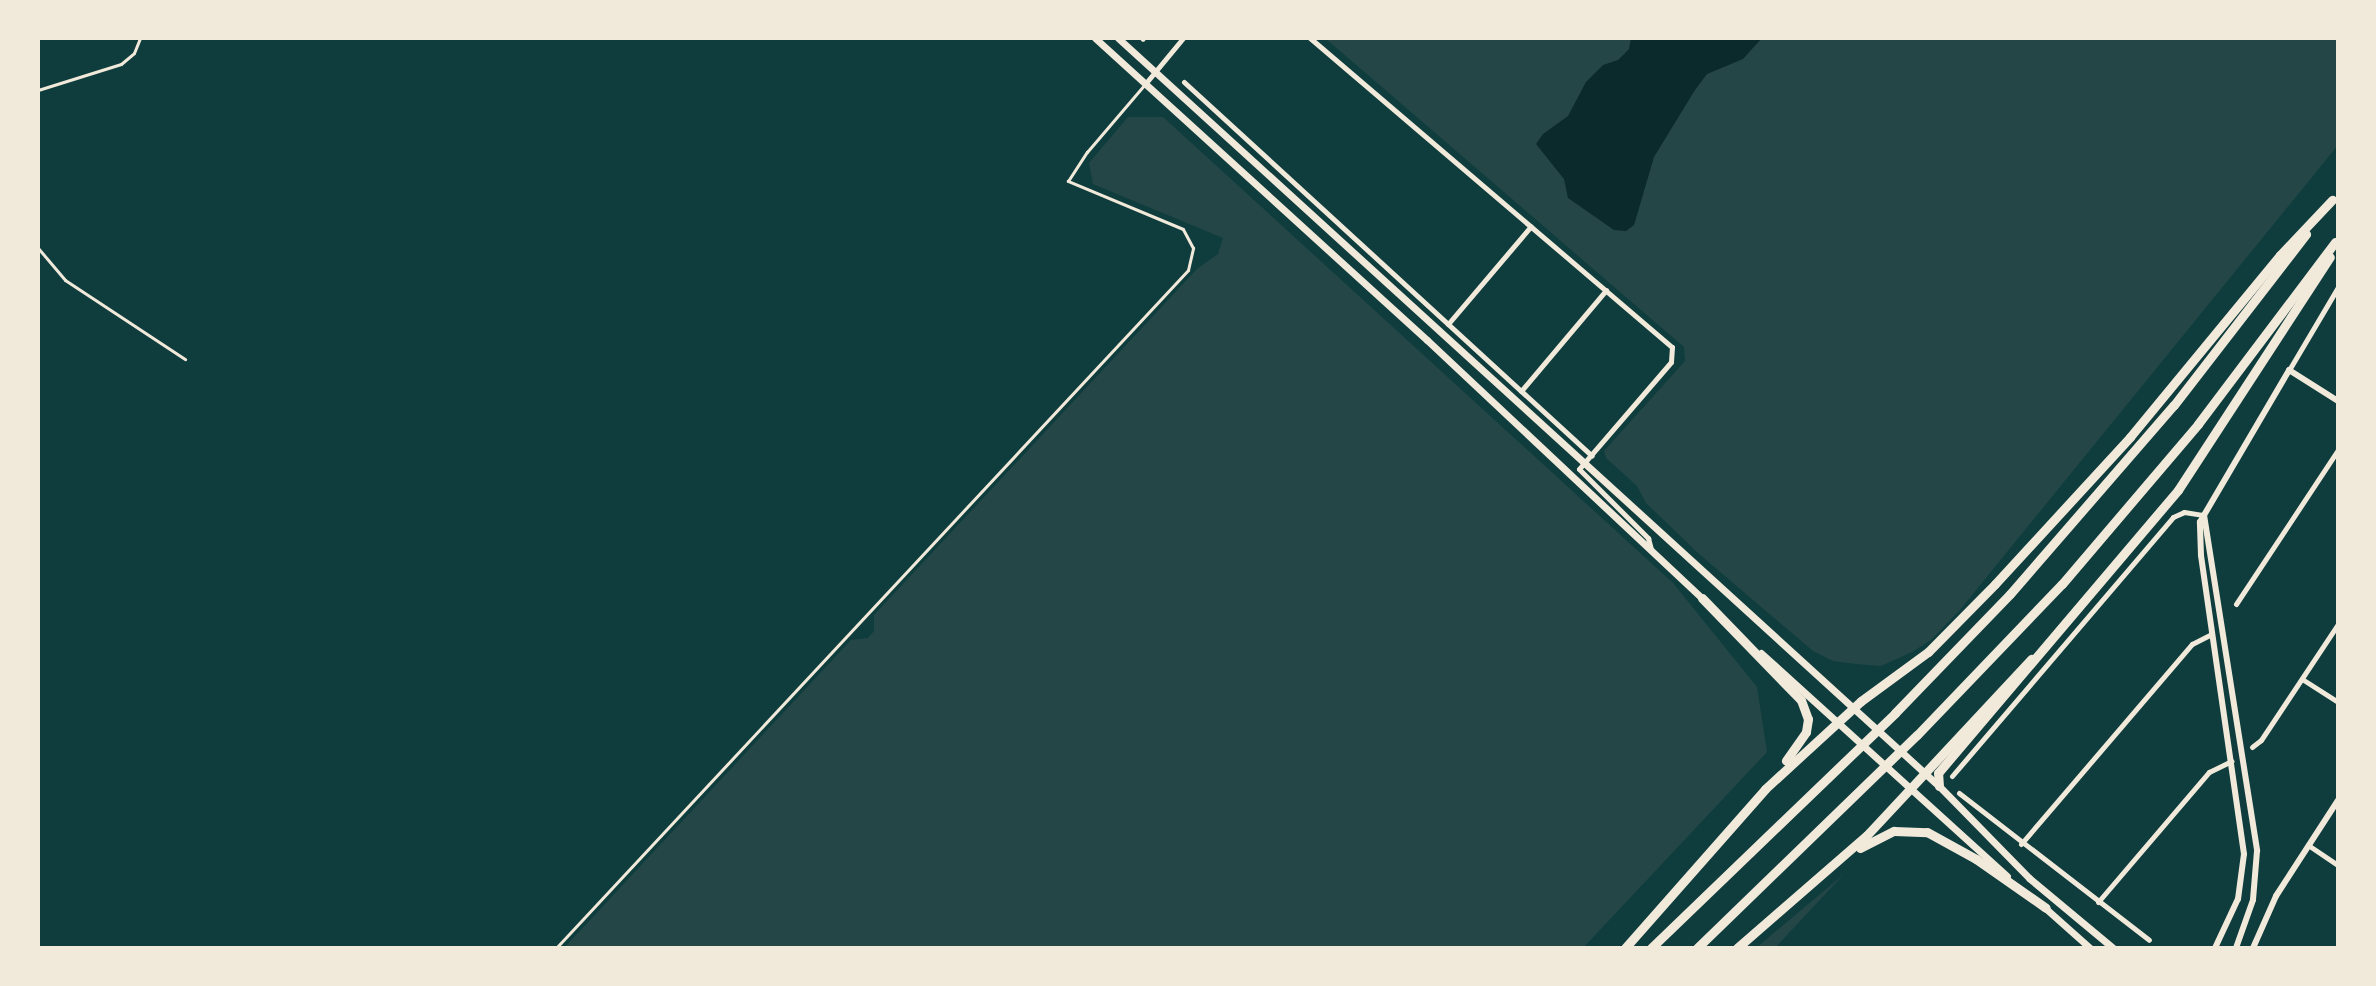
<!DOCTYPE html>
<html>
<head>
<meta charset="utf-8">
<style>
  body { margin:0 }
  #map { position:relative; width:2376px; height:986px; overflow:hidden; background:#0f3d3e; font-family:Montserrat,sans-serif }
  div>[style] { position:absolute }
  .green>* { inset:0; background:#244646 }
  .water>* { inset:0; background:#0a2a2b }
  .service>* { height:3px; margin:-1.5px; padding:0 1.5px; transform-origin:1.5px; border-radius:1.5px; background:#f1e9da }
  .minor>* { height:5px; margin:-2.5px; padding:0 2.5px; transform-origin:2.5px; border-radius:2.5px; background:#f1e9da }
  .tertiary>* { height:6px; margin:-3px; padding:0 3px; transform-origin:3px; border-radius:3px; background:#f1e9da }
  .secondary>* { height:7px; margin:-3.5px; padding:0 3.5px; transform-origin:3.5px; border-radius:3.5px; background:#f1e9da }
  .motorway>* { height:9px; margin:-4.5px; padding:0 4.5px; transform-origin:4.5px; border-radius:4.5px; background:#f1e9da }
  span { translate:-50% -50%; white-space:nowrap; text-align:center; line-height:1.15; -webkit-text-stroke:7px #f1e9da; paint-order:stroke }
  .frame { position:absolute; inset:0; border:40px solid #f1e9da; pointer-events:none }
</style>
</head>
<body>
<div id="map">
  <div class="green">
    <div style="clip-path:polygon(1325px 38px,2338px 38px,2338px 145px,1959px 611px,1931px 640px,1912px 652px,1881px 666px,1856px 664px,1833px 661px,1813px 651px,1698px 553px,1646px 503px,1637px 486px,1606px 458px,1604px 451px,1685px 361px,1684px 347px)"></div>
    <div style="clip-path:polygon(1128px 117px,1163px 117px,1673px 583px,1757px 687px,1767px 752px,1583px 948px,564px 948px,851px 640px,868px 638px,874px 631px,874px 615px,1197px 269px,1218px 254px,1223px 238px,1093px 184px,1089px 163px)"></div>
    <div style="clip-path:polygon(1844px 874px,1775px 948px,1756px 948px)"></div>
  </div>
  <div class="water">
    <div style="clip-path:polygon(1631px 38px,1762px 38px,1743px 59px,1707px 74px,1695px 90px,1654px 157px,1634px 225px,1626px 231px,1614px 230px,1568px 198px,1564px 179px,1536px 144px,1543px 134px,1568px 116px,1586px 82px,1603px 65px,1618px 60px,1629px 49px)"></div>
  </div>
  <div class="service">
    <div style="left:38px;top:90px;width:87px;rotate:-17.4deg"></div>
    <div style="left:121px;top:64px;width:17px;rotate:-40deg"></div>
    <div style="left:134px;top:53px;width:16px;rotate:-68deg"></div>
    <div style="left:38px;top:248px;width:42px;rotate:49.8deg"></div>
    <div style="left:65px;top:280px;width:144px;rotate:33.4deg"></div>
    <div style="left:556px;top:948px;width:927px;rotate:-47.01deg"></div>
    <div style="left:1188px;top:270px;width:23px;rotate:-77deg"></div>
    <div style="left:1193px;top:248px;width:21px;rotate:-118deg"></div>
    <div style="left:1183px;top:229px;width:125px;rotate:-157.3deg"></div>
    <div style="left:1068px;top:181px;width:35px;rotate:-57deg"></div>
    <div style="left:1087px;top:152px;width:89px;rotate:-49.5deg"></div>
  </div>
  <div class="minor">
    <div style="left:1142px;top:38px;width:1px;rotate:45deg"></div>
    <div style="left:1310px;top:38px;width:476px;rotate:40.5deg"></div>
    <div style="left:1672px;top:347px;width:15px;rotate:94deg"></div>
    <div style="left:1671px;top:362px;width:141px;rotate:130.7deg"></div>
    <div style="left:1579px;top:469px;width:98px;rotate:45deg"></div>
    <div style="left:1648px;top:538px;width:11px;rotate:75deg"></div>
    <div style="left:1184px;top:82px;width:553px;rotate:42.51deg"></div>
    <div style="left:1145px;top:84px;width:60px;rotate:-50.4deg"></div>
    <div style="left:1448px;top:324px;width:128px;rotate:-49.7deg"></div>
    <div style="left:2289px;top:370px;width:96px;rotate:-59.4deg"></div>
    <div style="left:1521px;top:391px;width:132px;rotate:-49.9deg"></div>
    <div style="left:2236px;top:604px;width:185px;rotate:-56.5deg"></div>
    <div style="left:2302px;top:679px;width:43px;rotate:32.6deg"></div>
    <div style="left:2252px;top:747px;width:11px;rotate:-38deg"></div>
    <div style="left:2261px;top:740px;width:139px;rotate:-56.4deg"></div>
    <div style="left:1952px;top:776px;width:340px;rotate:-49.5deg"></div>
    <div style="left:2173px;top:517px;width:12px;rotate:-24deg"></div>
    <div style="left:2184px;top:512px;width:20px;rotate:9deg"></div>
    <div style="left:1959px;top:793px;width:240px;rotate:37.7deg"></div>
    <div style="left:2021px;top:844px;width:263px;rotate:-49.5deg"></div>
    <div style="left:2192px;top:644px;width:22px;rotate:-27deg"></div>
    <div style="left:2308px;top:845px;width:36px;rotate:34deg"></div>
    <div style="left:2098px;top:902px;width:171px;rotate:-49.5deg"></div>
    <div style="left:2209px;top:772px;width:25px;rotate:-26deg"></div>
  </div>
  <div class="tertiary">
    <div style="left:2204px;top:515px;width:340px;rotate:81deg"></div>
    <div style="left:2257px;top:851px;width:49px;rotate:94.7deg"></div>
    <div style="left:2253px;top:900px;width:51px;rotate:109.5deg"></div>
    <div style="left:2215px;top:948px;width:54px;rotate:-64.9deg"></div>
    <div style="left:2238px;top:899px;width:45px;rotate:-82.4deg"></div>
    <div style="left:2244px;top:854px;width:302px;rotate:-98.2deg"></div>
    <div style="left:2201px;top:555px;width:33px;rotate:-92deg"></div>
    <div style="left:2200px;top:522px;width:176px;rotate:-59.6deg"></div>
    <div style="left:2289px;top:370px;width:58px;rotate:32.3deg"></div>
    <div style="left:2253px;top:948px;width:57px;rotate:-66.1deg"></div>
    <div style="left:2276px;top:896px;width:114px;rotate:-57.1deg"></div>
  </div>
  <div class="secondary">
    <div style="left:1095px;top:38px;width:449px;rotate:42.3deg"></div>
    <div style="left:1427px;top:340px;width:381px;rotate:43.2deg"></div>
    <div style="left:1118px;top:38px;width:1111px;rotate:42.34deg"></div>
    <div style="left:1939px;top:786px;width:129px;rotate:45.6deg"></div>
    <div style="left:2029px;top:878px;width:109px;rotate:39.8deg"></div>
    <div style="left:1761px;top:653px;width:332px;rotate:42.2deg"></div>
    <div style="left:2044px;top:907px;width:62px;rotate:41.7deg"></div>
  </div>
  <div class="motorway">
    <div style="left:1702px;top:598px;width:142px;rotate:45.9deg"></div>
    <div style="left:1801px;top:700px;width:20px;rotate:70deg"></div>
    <div style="left:1808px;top:719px;width:13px;rotate:99deg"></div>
    <div style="left:1806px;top:732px;width:35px;rotate:125deg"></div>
    <div style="left:1939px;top:786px;width:13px;rotate:-94deg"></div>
    <div style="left:1938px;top:773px;width:371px;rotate:-49.7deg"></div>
    <div style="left:2178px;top:490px;width:278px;rotate:-56.9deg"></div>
    <div style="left:1860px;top:848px;width:38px;rotate:-27deg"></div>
    <div style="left:1894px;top:831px;width:33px;rotate:2deg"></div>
    <div style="left:1927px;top:832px;width:56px;rotate:28.9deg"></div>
    <div style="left:1976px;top:859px;width:85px;rotate:35deg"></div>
    <div style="left:1625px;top:948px;width:212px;rotate:-48.6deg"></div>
    <div style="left:1765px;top:789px;width:130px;rotate:-42.5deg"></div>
    <div style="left:1861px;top:701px;width:83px;rotate:-36.2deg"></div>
    <div style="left:1928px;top:652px;width:95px;rotate:-45.4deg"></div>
    <div style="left:1995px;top:584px;width:200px;rotate:-47.4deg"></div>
    <div style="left:2130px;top:437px;width:236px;rotate:-50.5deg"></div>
    <div style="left:2280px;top:255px;width:76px;rotate:-46.6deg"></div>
    <div style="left:1651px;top:948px;width:339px;rotate:-43.9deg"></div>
    <div style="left:1895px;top:713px;width:165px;rotate:-46deg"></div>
    <div style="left:2010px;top:594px;width:250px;rotate:-49.1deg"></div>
    <div style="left:2174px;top:405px;width:216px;rotate:-52.3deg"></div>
    <div style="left:1697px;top:948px;width:306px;rotate:-44.1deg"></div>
    <div style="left:1917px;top:735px;width:209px;rotate:-46.2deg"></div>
    <div style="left:2062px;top:584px;width:210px;rotate:-49.6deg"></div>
    <div style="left:2198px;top:424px;width:228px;rotate:-53deg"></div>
    <div style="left:1737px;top:948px;width:172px;rotate:-41deg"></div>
    <div style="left:1867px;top:835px;width:241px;rotate:-47deg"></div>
  </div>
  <div class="frame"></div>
</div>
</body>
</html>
